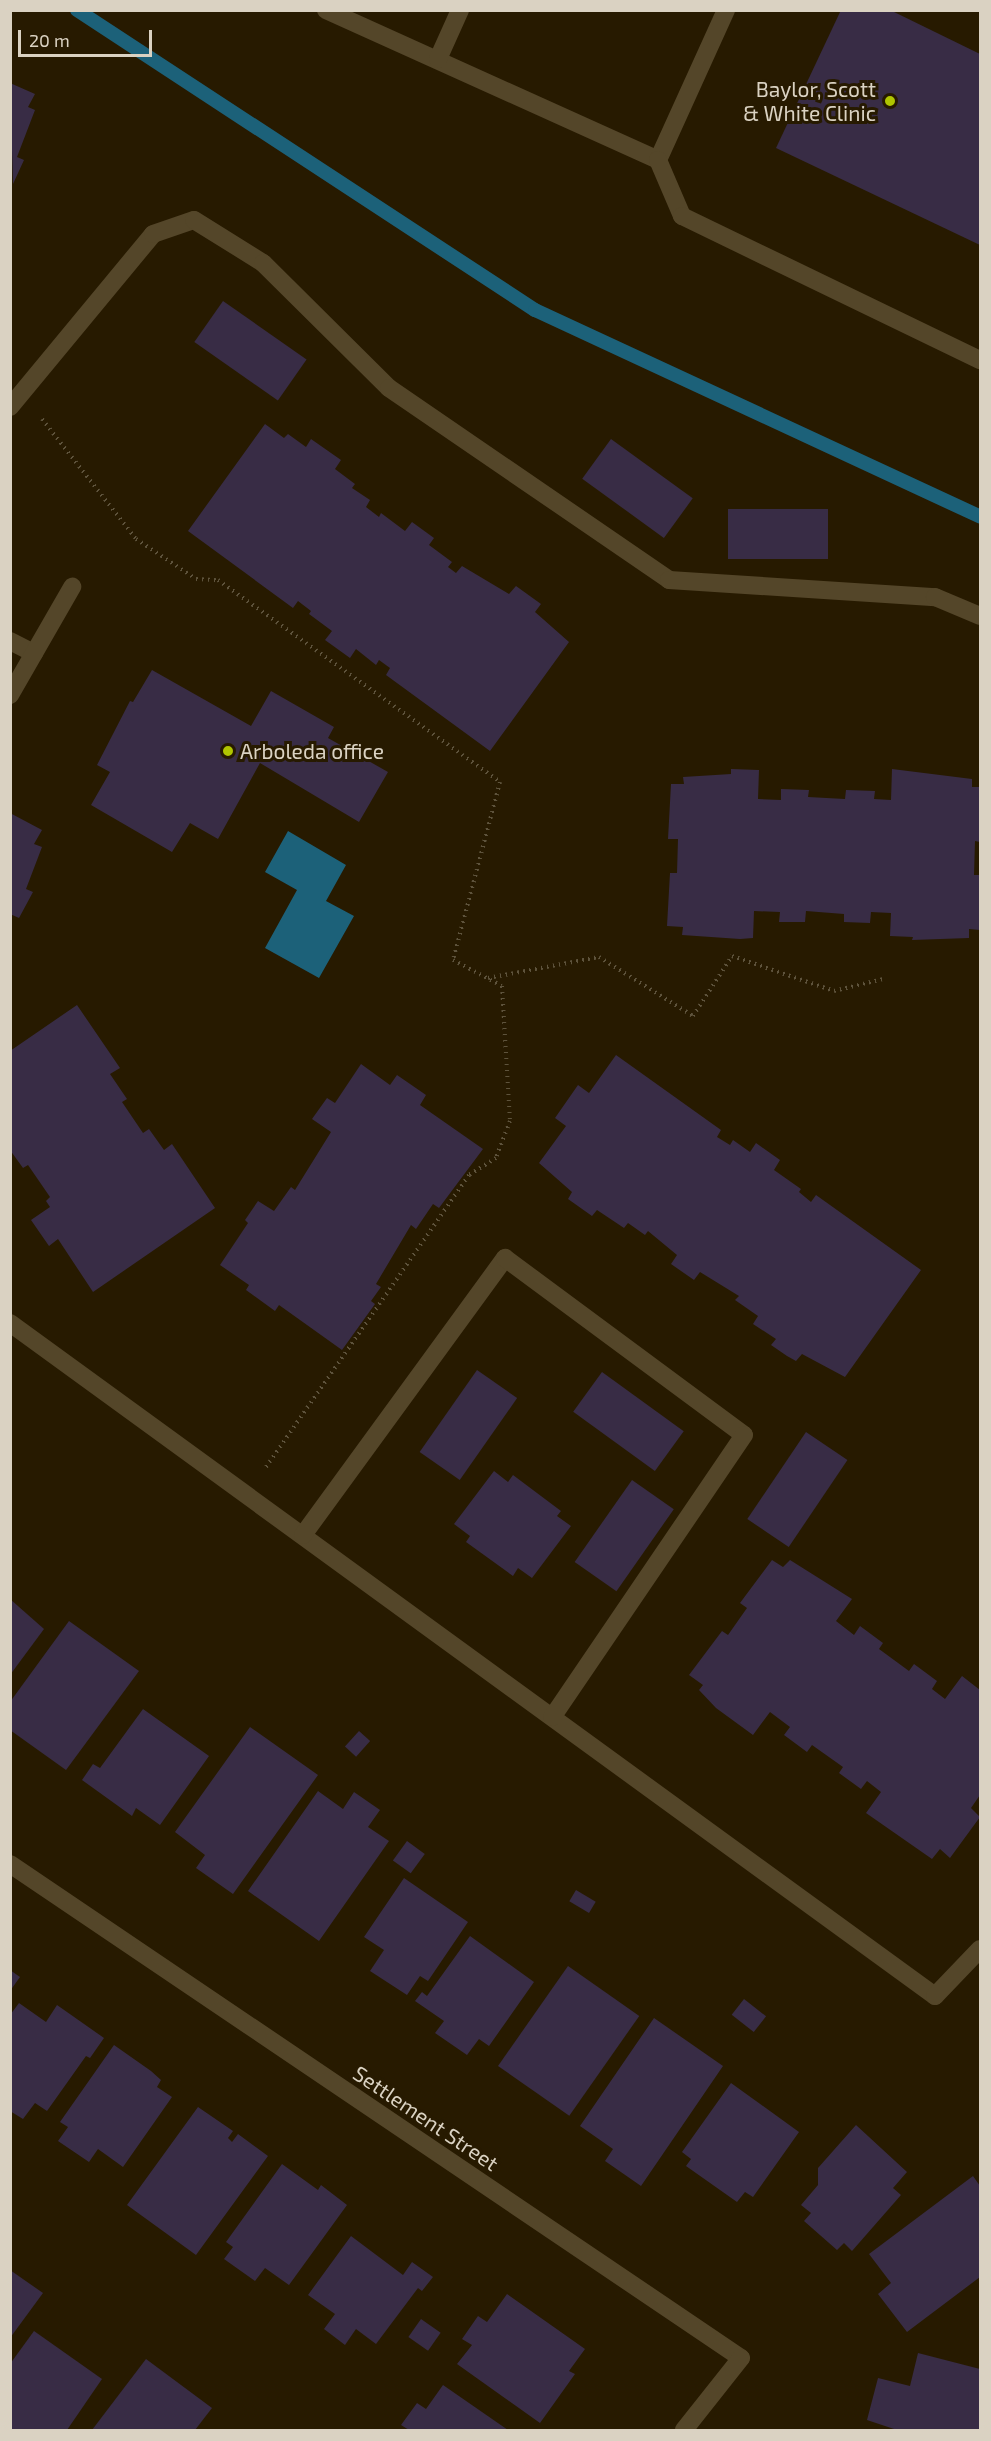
<!DOCTYPE html>
<html>
<head>
<meta charset="utf-8">
<style>
  body { margin:0 }
  #map { position:relative; width:991px; height:2441px; overflow:hidden; background:#271a00; font-family:"Exo 2",sans-serif }
  div>[style] { position:absolute }
  .water>* { inset:0; background:#1c6179 }
  .stream>* { height:14px; margin:-7px; padding:0 7px; transform-origin:7px; border-radius:7px; background:#1c6179 }
  .building>* { inset:0; background:#382c45; transform-origin:0 0 }
  .path>* { height:4px; margin-top:-2px; transform-origin:0; background:repeating-linear-gradient(90deg,#5e533c 0 1.5px,transparent 0 6px) }
  .lane>* { height:18px; margin:-9px; padding:0 9px; transform-origin:9px; border-radius:9px; background:#544629 }
  .street>* { height:18px; margin:-9px; padding:0 9px; transform-origin:9px; border-radius:9px; background:#544629 }
  .dots>* { width:16px; height:16px; translate:-50% -50%; box-sizing:border-box; border:3px solid #271a00; border-radius:50% }
  span { translate:-50% -50%; white-space:nowrap; text-align:center; line-height:1.15; -webkit-text-stroke:6px #271a00; paint-order:stroke }
  .poi-label { font-size:21px; color:#dad2c2 }
  .right { translate:-100% -50%; text-align:right }
  .left { translate:0 -50%; text-align:left }
  .street-label { font-size:21px; color:#dad2c2 }
  .frame { position:absolute; inset:0; border:12px solid #dad2c2; pointer-events:none }
  .scale { position:absolute; left:18px; top:30px; width:134px; height:27px; box-sizing:border-box; border:3px solid #dad2c2; border-top:0; padding-left:8px; font-size:18px; line-height:21px; white-space:nowrap; color:#dad2c2; -webkit-text-stroke:4px #271a00; paint-order:stroke }
</style>
</head>
<body>
<div id="map">
  <div class="water">
    <div style="clip-path:polygon(288px 831px,346px 865px,326px 901px,354px 916px,319px 978px,265px 948px,297px 890px,265px 872px)"></div>
  </div>
  <div class="stream">
    <div style="left:77px;top:10px;width:548px;rotate:33.23deg"></div>
    <div style="left:535px;top:310px;width:491px;rotate:24.9deg"></div>
  </div>
  <div class="building">
    <div style="clip-path:polygon(841px 10px,890px 10px,980px 54px,980px 245px,776px 148px)"></div>
    <div style="clip-path:polygon(10px 83px,35px 94px,28px 107px,35px 110px,17px 157px,24px 160px,13px 184px)"></div>
    <div style="left:223px;top:301px;width:102px;height:50px;rotate:35deg"></div>
    <div style="clip-path:polygon(265px 424px,284px 438px,288px 434px,306px 447px,311px 439px,341px 460px,335px 469px,355px 484px,352px 488px,370px 500px,366px 507px,379px 517px,381px 513px,405px 531px,412px 522px,434px 538px,429px 545px,452px 562px,448px 567px,456px 573px,462px 566px,509px 594px,516px 586px,541px 604px,535px 612px,569px 642px,490px 751px,386px 675px,390px 668px,379px 660px,376px 665px,356px 649px,350px 658px,325px 640px,332px 631px,309px 614px,311px 611px,298px 601px,293px 608px,188px 531px)"></div>
    <div style="left:611px;top:439px;width:101px;height:49px;rotate:36deg"></div>
    <div style="left:728px;top:509px;width:100px;height:50px"></div>
    <div style="clip-path:polygon(152px 670px,251px 726px,271px 691px,334px 727px,328px 738px,388px 772px,359px 822px,260px 763px,218px 839px,190px 823px,172px 852px,91px 805px,110px 772px,97px 765px,130px 701px,133px 702px)"></div>
    <div style="clip-path:polygon(731px 769px,759px 770px,758px 799px,781px 800px,781px 789px,809px 790px,808px 797px,845px 799px,846px 790px,875px 791px,874px 799px,891px 800px,892px 769px,972px 779px,972px 787px,980px 787px,980px 842px,975px 841px,974px 875px,980px 875px,980px 930px,969px 929px,969px 938px,912px 940px,913px 937px,890px 936px,891px 913px,871px 912px,870px 923px,844px 922px,844px 914px,806px 911px,805px 922px,779px 922px,780px 912px,754px 911px,753px 938px,740px 939px,682px 935px,683px 927px,667px 926px,670px 873px,677px 873px,678px 839px,668px 839px,671px 784px,684px 784px,683px 777px,731px 774px)"></div>
    <div style="clip-path:polygon(10px 813px,42px 830px,34px 844px,42px 847px,26px 889px,33px 892px,19px 918px,10px 914px)"></div>
    <div style="clip-path:polygon(77px 1005px,120px 1068px,110px 1074px,127px 1099px,122px 1102px,143px 1133px,149px 1129px,164px 1150px,172px 1144px,215px 1208px,93px 1292px,58px 1239px,49px 1246px,31px 1220px,50px 1207px,46px 1201px,50px 1197px,28px 1165px,23px 1168px,10px 1150px,10px 1051px)"></div>
    <div style="clip-path:polygon(616px 1055px,721px 1130px,717px 1137px,730px 1145px,733px 1140px,750px 1152px,756px 1143px,780px 1160px,774px 1170px,801px 1189px,799px 1192px,811px 1202px,816px 1195px,921px 1270px,845px 1377px,802px 1354px,796px 1361px,787px 1356px,771px 1345px,776px 1339px,753px 1324px,758px 1316px,735px 1300px,739px 1296px,700px 1272px,694px 1280px,671px 1264px,677px 1255px,648px 1231px,645px 1235px,628px 1223px,624px 1228px,597px 1210px,592px 1216px,568px 1199px,572px 1192px,539px 1163px,566px 1126px,555px 1118px,578px 1085px,589px 1093px)"></div>
    <div style="clip-path:polygon(361px 1064px,390px 1085px,397px 1075px,426px 1095px,420px 1105px,483px 1149px,439px 1208px,433px 1204px,416px 1229px,411px 1225px,376px 1284px,381px 1287px,371px 1301px,375px 1304px,342px 1350px,279px 1305px,275px 1311px,246px 1290px,249px 1285px,220px 1265px,248px 1223px,245px 1220px,258px 1201px,274px 1211px,291px 1187px,295px 1190px,331px 1132px,312px 1119px,327px 1098px,335px 1103px)"></div>
    <div style="left:477px;top:1370px;width:49px;height:100px;rotate:35deg"></div>
    <div style="left:602px;top:1372px;width:101px;height:49px;rotate:36deg"></div>
    <div style="left:806px;top:1432px;width:50px;height:105px;rotate:34deg"></div>
    <div style="clip-path:polygon(494px 1471px,508px 1482px,513px 1475px,561px 1511px,557px 1516px,571px 1526px,532px 1578px,518px 1568px,513px 1576px,466px 1542px,470px 1536px,454px 1524px)"></div>
    <div style="left:632px;top:1480px;width:51px;height:100px;rotate:35deg"></div>
    <div style="clip-path:polygon(772px 1560px,783px 1567px,790px 1560px,852px 1599px,836px 1621px,854px 1635px,860px 1626px,883px 1643px,879px 1649px,909px 1671px,914px 1664px,937px 1681px,932px 1689px,945px 1699px,962px 1676px,980px 1690px,980px 1795px,971px 1808px,980px 1817px,950px 1858px,940px 1849px,932px 1859px,866px 1813px,881px 1792px,867px 1781px,861px 1789px,839px 1773px,843px 1767px,812px 1745px,807px 1752px,784px 1735px,790px 1727px,770px 1712px,753px 1735px,716px 1708px,699px 1690px,703px 1685px,689px 1675px,722px 1631px,728px 1635px,747px 1608px,740px 1603px)"></div>
    <div style="clip-path:polygon(10px 1599px,44px 1629px,10px 1675px)"></div>
    <div style="clip-path:polygon(69px 1621px,139px 1671px,66px 1770px,10px 1730px,10px 1702px)"></div>
    <div style="clip-path:polygon(143px 1709px,209px 1756px,160px 1825px,136px 1808px,132px 1816px,82px 1780px,93px 1764px,100px 1768px)"></div>
    <div style="clip-path:polygon(250px 1727px,318px 1775px,233px 1894px,196px 1868px,205px 1855px,175px 1832px)"></div>
    <div style="left:359px;top:1731px;width:15px;height:21px;rotate:42deg"></div>
    <div style="clip-path:polygon(318px 1791px,343px 1809px,354px 1792px,380px 1810px,368px 1827px,389px 1841px,319px 1941px,248px 1891px)"></div>
    <div style="left:407px;top:1841px;width:22px;height:24px;rotate:36deg"></div>
    <div style="clip-path:polygon(404px 1878px,468px 1922px,428px 1981px,420px 1976px,407px 1995px,370px 1971px,384px 1950px,364px 1937px)"></div>
    <div style="left:576px;top:1890px;width:23px;height:13px;rotate:31deg"></div>
    <div style="clip-path:polygon(470px 1936px,534px 1982px,489px 2046px,479px 2039px,467px 2055px,435px 2033px,444px 2021px,415px 2001px,422px 1992px,427px 1996px)"></div>
    <div style="left:568px;top:1966px;width:87px;height:122px;rotate:35deg"></div>
    <div style="clip-path:polygon(10px 1970px,20px 1977px,10px 1991px)"></div>
    <div style="left:744px;top:1999px;width:28px;height:20px;rotate:38deg"></div>
    <div style="clip-path:polygon(19px 2003px,46px 2022px,57px 2005px,104px 2038px,90px 2058px,86px 2056px,47px 2111px,35px 2103px,23px 2119px,10px 2111px,10px 2015px)"></div>
    <div style="clip-path:polygon(654px 2018px,723px 2066px,641px 2186px,605px 2161px,613px 2149px,580px 2126px)"></div>
    <div style="clip-path:polygon(114px 2045px,151px 2071px,161px 2080px,157px 2087px,172px 2097px,123px 2167px,98px 2149px,89px 2162px,58px 2141px,68px 2127px,60px 2122px)"></div>
    <div style="clip-path:polygon(731px 2083px,799px 2132px,753px 2197px,745px 2192px,737px 2202px,686px 2166px,691px 2159px,682px 2152px)"></div>
    <div style="clip-path:polygon(198px 2107px,233px 2131px,228px 2138px,232px 2142px,238px 2134px,268px 2156px,196px 2255px,127px 2205px)"></div>
    <div style="clip-path:polygon(856px 2125px,907px 2172px,893px 2188px,901px 2195px,852px 2251px,844px 2243px,837px 2250px,804px 2221px,811px 2213px,801px 2205px,818px 2185px,818px 2168px)"></div>
    <div style="clip-path:polygon(282px 2164px,318px 2190px,321px 2185px,347px 2205px,289px 2285px,265px 2268px,255px 2281px,224px 2259px,233px 2247px,226px 2242px)"></div>
    <div style="clip-path:polygon(973px 2176px,980px 2186px,980px 2277px,907px 2332px,878px 2294px,891px 2283px,869px 2254px)"></div>
    <div style="clip-path:polygon(351px 2236px,403px 2275px,412px 2262px,433px 2277px,422px 2291px,418px 2288px,376px 2344px,356px 2329px,345px 2345px,324px 2329px,335px 2314px,308px 2295px)"></div>
    <div style="clip-path:polygon(10px 2270px,43px 2293px,10px 2338px)"></div>
    <div style="clip-path:polygon(507px 2294px,585px 2349px,569px 2371px,575px 2374px,540px 2423px,457px 2364px,472px 2345px,462px 2339px,478px 2316px,487px 2322px)"></div>
    <div style="left:421px;top:2319px;width:24px;height:22px;rotate:35deg"></div>
    <div style="clip-path:polygon(34px 2331px,102px 2379px,67px 2430px,10px 2430px,10px 2364px)"></div>
    <div style="clip-path:polygon(918px 2353px,980px 2369px,980px 2429px,897px 2430px,867px 2420px,878px 2378px,910px 2386px)"></div>
    <div style="clip-path:polygon(146px 2359px,212px 2408px,195px 2430px,92px 2430px)"></div>
    <div style="clip-path:polygon(443px 2385px,508px 2430px,409px 2430px,401px 2425px,417px 2403px,426px 2409px)"></div>
  </div>
  <div class="path">
    <div style="left:42px;top:419px;width:152px;rotate:51.9deg"></div>
    <div style="left:136px;top:539px;width:72px;rotate:33.7deg"></div>
    <div style="left:196px;top:579px;width:22px;rotate:3deg"></div>
    <div style="left:218px;top:580px;width:347px;rotate:35.6deg"></div>
    <div style="left:500px;top:782px;width:184px;rotate:104.8deg"></div>
    <div style="left:453px;top:960px;width:55px;rotate:28deg"></div>
    <div style="left:502px;top:986px;width:135px;rotate:86.6deg"></div>
    <div style="left:510px;top:1121px;width:40px;rotate:111deg"></div>
    <div style="left:496px;top:1158px;width:32px;rotate:148deg"></div>
    <div style="left:469px;top:1175px;width:357px;rotate:124.8deg"></div>
    <div style="left:488px;top:978px;width:113px;rotate:-10.7deg"></div>
    <div style="left:599px;top:957px;width:111px;rotate:32.1deg"></div>
    <div style="left:693px;top:1016px;width:72px;rotate:-57deg"></div>
    <div style="left:732px;top:956px;width:108px;rotate:18.9deg"></div>
    <div style="left:834px;top:991px;width:50px;rotate:-13.8deg"></div>
  </div>
  <div class="lane">
    <div style="left:326px;top:10px;width:364px;rotate:24.3deg"></div>
    <div style="left:658px;top:160px;width:165px;rotate:-65.6deg"></div>
    <div style="left:438px;top:59px;width:54px;rotate:-65.8deg"></div>
    <div style="left:658px;top:160px;width:61px;rotate:66.8deg"></div>
    <div style="left:682px;top:216px;width:331px;rotate:25.8deg"></div>
    <div style="left:10px;top:407px;width:224px;rotate:-50.4deg"></div>
    <div style="left:153px;top:234px;width:43px;rotate:-18.9deg"></div>
    <div style="left:194px;top:220px;width:81px;rotate:31.9deg"></div>
    <div style="left:263px;top:263px;width:177px;rotate:44.8deg"></div>
    <div style="left:389px;top:388px;width:340px;rotate:34.4deg"></div>
    <div style="left:669px;top:580px;width:267px;rotate:3.7deg"></div>
    <div style="left:935px;top:597px;width:49px;rotate:22.9deg"></div>
    <div style="left:10px;top:641px;width:27px;rotate:27deg"></div>
    <div style="left:10px;top:695px;width:125px;rotate:-60.1deg"></div>
    <div style="left:10px;top:1323px;width:1144px;rotate:36.04deg"></div>
    <div style="left:935px;top:1996px;width:65px;rotate:-46.2deg"></div>
    <div style="left:303px;top:1535px;width:343px;rotate:-53.9deg"></div>
    <div style="left:505px;top:1258px;width:297px;rotate:36.5deg"></div>
    <div style="left:744px;top:1435px;width:341px;rotate:124.2deg"></div>
  </div>
  <div class="street">
    <div style="left:10px;top:1864px;width:882px;rotate:34.05deg"></div>
    <div style="left:741px;top:2358px;width:92px;rotate:128.4deg"></div>
  </div>
  <div class="dots">
    <div style="left:890px;top:101px;background:#b0c501"></div>
    <div style="left:228px;top:751px;background:#b0c501"></div>
  </div>
  <div class="poi-label">
    <span class="right" style="left:876px;top:101px">Baylor, Scott<br>&amp; White Clinic</span>
    <span class="left" style="left:240px;top:751px">Arboleda office</span>
  </div>
  <div class="street-label">
    <span style="left:426px;top:2118px;rotate:34deg">Settlement Street</span>
  </div>
  <div class="frame"></div>
  <div class="scale">20 m</div>
</div>
</body>
</html>
